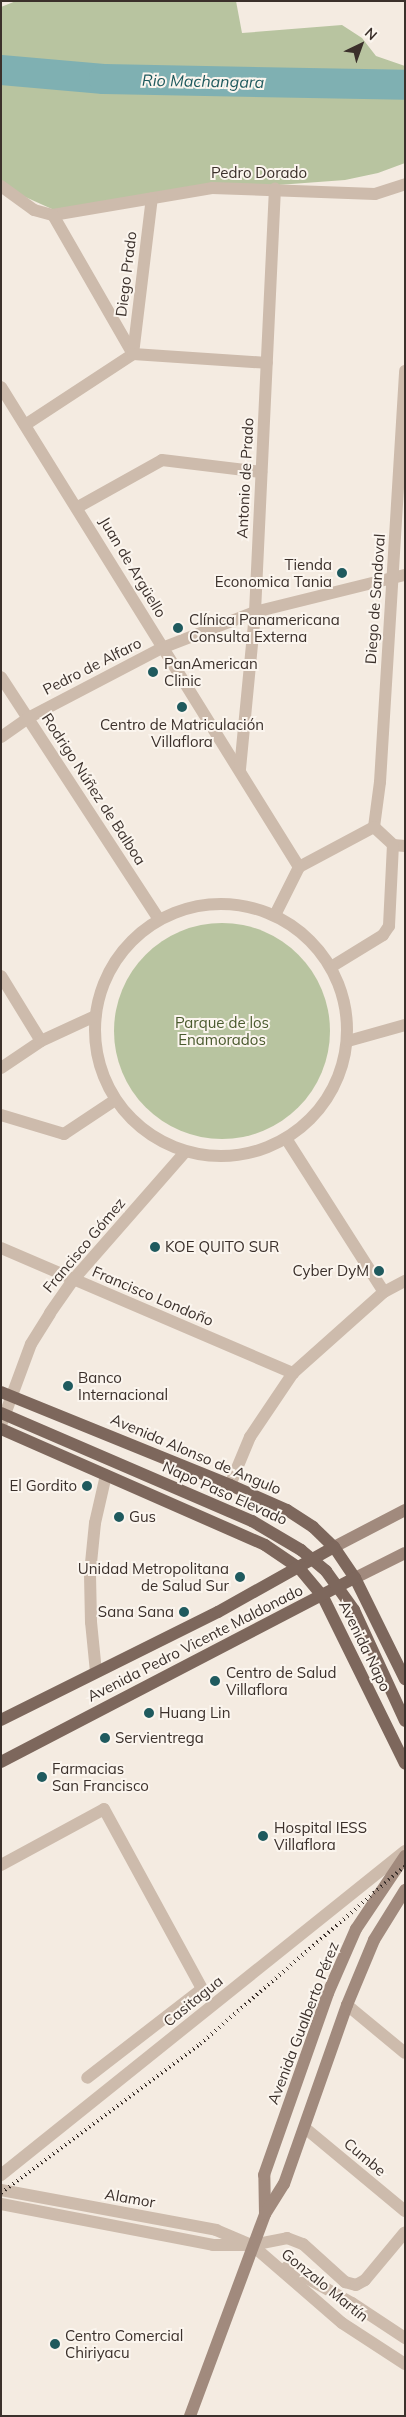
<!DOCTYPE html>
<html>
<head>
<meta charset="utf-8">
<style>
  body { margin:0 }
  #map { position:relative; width:406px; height:2417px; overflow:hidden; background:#f4ebe1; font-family:Mulish,sans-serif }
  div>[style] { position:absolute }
  .green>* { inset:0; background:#b8c4a0 }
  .round { border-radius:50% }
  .river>* { height:30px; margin:-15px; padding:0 15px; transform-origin:15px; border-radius:15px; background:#7fb0b2 }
  .minor>* { height:12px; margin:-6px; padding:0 6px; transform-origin:6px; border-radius:6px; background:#cdbbac }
  .minor>.ring { margin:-6px; padding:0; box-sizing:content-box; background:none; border:12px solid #cdbbac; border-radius:50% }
  .tertiary>* { height:12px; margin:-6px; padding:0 6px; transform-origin:6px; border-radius:6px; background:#cdbbac }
  .secondary>* { height:12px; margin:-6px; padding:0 6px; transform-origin:6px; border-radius:6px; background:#a18a7d }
  .primary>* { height:12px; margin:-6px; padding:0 6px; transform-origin:6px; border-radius:6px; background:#7d675c }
  .rail>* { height:4px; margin-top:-2px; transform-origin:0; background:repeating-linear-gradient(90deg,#3b302b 0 1px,transparent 0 5px) }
  .primary-bridge>* { height:12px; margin:-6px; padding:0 6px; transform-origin:6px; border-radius:6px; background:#7d675c }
  .dots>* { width:14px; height:14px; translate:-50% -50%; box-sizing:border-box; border:2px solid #fbf5ee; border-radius:50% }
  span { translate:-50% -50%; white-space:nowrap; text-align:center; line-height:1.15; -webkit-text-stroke:4px #fbf5ee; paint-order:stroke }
  .street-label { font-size:15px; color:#3b302b }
  .poi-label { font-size:15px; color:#3b302b }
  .right { translate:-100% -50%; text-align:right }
  .left { translate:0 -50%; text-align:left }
  .park-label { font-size:15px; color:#4a5a2e }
  .water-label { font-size:16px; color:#1f5a5e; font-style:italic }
  .frame { position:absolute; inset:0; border:2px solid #3b302b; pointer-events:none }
  .north { position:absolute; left:336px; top:20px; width:50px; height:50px; -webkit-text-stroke:4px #fbf5ee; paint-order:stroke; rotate:42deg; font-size:14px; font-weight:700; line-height:20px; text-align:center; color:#3b302b }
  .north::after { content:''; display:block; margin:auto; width:18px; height:22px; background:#3b302b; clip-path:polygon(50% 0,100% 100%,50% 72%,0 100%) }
</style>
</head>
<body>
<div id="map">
  <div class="green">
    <div style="clip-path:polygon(16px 1px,236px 1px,242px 33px,342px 25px,362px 38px,376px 56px,405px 66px,405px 163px,378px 173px,345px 180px,154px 194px,63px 214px,1px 186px,1px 7px)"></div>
    <div class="round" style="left:114px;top:923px;width:216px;height:216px"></div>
  </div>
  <div class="river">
    <div style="left:1px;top:70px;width:103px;rotate:5deg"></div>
    <div style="left:104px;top:79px;width:301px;rotate:1.1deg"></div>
  </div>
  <div class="minor">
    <div style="left:1px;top:186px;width:41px;rotate:36deg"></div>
    <div style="left:34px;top:210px;width:20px;rotate:15deg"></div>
    <div style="left:53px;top:215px;width:161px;rotate:-9.6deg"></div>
    <div style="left:212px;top:188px;width:163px;rotate:2.1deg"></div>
    <div style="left:375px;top:194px;width:32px;rotate:-18deg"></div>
    <div style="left:53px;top:215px;width:160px;rotate:60.1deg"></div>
    <div style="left:133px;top:354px;width:157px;rotate:-83.1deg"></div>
    <div style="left:1px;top:387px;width:565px;rotate:58.17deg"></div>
    <div style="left:25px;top:425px;width:129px;rotate:-33.3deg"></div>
    <div style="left:133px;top:354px;width:134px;rotate:3.8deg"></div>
    <div style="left:78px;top:507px;width:96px;rotate:-29.2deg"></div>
    <div style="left:162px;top:460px;width:100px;rotate:6.9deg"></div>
    <div style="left:1px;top:677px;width:289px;rotate:56.9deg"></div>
    <div style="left:1px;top:737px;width:33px;rotate:-35deg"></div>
    <div style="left:28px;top:718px;width:151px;rotate:-27.6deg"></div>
    <div style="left:162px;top:648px;width:100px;rotate:-21.2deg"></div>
    <div style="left:255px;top:612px;width:154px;rotate:-13.9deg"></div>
    <div style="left:240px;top:769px;width:158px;rotate:-84.5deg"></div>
    <div style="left:255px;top:612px;width:424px;rotate:-87.3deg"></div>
    <div style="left:374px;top:827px;width:45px;rotate:-82.4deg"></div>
    <div style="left:380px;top:782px;width:412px;rotate:-86.5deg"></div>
    <div style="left:374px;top:827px;width:26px;rotate:43deg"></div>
    <div style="left:393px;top:845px;width:12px;rotate:5deg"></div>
    <div class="ring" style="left:95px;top:904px;width:240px;height:240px"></div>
    <div style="left:275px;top:915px;width:54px;rotate:-63.4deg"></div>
    <div style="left:299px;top:867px;width:85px;rotate:-28.1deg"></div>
    <div style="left:331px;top:967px;width:61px;rotate:-31.6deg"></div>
    <div style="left:383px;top:935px;width:11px;rotate:-56deg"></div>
    <div style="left:389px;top:926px;width:81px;rotate:-87.2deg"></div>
    <div style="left:1px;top:976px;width:76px;rotate:58.4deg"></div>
    <div style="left:348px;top:1041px;width:59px;rotate:-15.7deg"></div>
    <div style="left:1px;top:1068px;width:48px;rotate:-34deg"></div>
    <div style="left:41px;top:1041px;width:60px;rotate:-24.8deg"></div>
    <div style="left:1px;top:1115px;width:66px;rotate:16.8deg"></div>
    <div style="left:64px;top:1134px;width:61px;rotate:-33.7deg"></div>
    <div style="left:287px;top:1140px;width:180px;rotate:57.5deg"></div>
    <div style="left:1px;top:1248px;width:318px;rotate:23.2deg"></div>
    <div style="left:1px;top:1425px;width:86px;rotate:-69.7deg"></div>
    <div style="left:31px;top:1344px;width:36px;rotate:-58deg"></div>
    <div style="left:50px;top:1313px;width:40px;rotate:-55.1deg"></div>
    <div style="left:73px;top:1280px;width:170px;rotate:-48.8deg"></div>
    <div style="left:230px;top:1485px;width:52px;rotate:-67.4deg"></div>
    <div style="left:250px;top:1437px;width:77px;rotate:-56.1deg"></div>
    <div style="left:293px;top:1373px;width:122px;rotate:-41.7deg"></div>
    <div style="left:384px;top:1292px;width:24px;rotate:-28deg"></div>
    <div style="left:96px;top:1672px;width:50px;rotate:-95.7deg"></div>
    <div style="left:91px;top:1622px;width:49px;rotate:-91.2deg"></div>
    <div style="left:90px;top:1573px;width:50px;rotate:-84.3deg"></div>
    <div style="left:95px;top:1523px;width:49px;rotate:-77.1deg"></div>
    <div style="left:1px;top:1865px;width:117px;rotate:-28.5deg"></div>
    <div style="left:104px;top:1809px;width:205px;rotate:61.4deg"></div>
    <div style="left:202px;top:1989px;width:145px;rotate:142.3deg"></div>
    <div style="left:347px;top:2005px;width:75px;rotate:39.6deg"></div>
    <div style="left:305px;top:2128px;width:130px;rotate:39.7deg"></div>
    <div style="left:1px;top:2175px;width:518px;rotate:-38.73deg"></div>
    <div style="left:252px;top:2245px;width:119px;rotate:40.9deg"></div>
    <div style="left:342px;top:2323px;width:75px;rotate:33.1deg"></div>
    <div style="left:252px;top:2245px;width:36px;rotate:-11deg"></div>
    <div style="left:287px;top:2238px;width:17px;rotate:21deg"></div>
    <div style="left:303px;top:2244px;width:57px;rotate:42.1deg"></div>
    <div style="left:345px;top:2282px;width:11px;rotate:15deg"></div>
    <div style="left:356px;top:2285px;width:10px;rotate:-29deg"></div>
    <div style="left:365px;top:2280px;width:62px;rotate:-50.2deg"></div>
    <div style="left:287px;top:2267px;width:74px;rotate:29deg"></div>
    <div style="left:352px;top:2303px;width:64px;rotate:33.4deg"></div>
  </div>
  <div class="tertiary">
    <div style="left:1px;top:2190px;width:219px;rotate:10.5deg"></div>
    <div style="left:216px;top:2230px;width:39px;rotate:23deg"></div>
    <div style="left:1px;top:2204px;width:216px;rotate:10.9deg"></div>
    <div style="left:213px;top:2245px;width:34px"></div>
  </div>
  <div class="secondary">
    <div style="left:334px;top:1547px;width:80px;rotate:-27.5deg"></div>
    <div style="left:355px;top:1578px;width:56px;rotate:-26.6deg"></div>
    <div style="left:265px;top:2214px;width:39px;rotate:-91deg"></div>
    <div style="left:264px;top:2175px;width:193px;rotate:-70.6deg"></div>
    <div style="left:328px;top:1993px;width:70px;rotate:-66.4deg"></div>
    <div style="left:356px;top:1929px;width:88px;rotate:-56.1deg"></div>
    <div style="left:190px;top:2416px;width:215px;rotate:-69.6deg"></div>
    <div style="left:265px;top:2214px;width:36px;rotate:-58deg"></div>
    <div style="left:284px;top:2184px;width:190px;rotate:-70.6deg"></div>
    <div style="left:347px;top:2005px;width:70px;rotate:-67.4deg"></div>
    <div style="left:374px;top:1940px;width:59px;rotate:-58.2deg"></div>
  </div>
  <div class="primary">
    <div style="left:1px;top:1392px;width:247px;rotate:22.1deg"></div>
    <div style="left:230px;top:1485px;width:62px;rotate:23.7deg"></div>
    <div style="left:287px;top:1510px;width:31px;rotate:33deg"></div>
    <div style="left:313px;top:1527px;width:29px;rotate:44deg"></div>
    <div style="left:334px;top:1547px;width:37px;rotate:56deg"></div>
    <div style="left:355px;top:1578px;width:113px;rotate:63.7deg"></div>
    <div style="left:1px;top:1429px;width:288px;rotate:23.7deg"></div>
    <div style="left:265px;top:1545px;width:41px;rotate:34.1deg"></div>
    <div style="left:299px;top:1568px;width:35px;rotate:50deg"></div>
    <div style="left:322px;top:1595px;width:188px;rotate:63.8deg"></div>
    <div style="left:1px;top:1720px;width:242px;rotate:-26.5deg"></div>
    <div style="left:218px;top:1612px;width:133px;rotate:-29.3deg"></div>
    <div style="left:1px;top:1762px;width:399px;rotate:-27.5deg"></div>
  </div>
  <div class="rail">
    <div style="left:1px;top:2193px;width:249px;rotate:-36.8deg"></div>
    <div style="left:200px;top:2044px;width:271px;rotate:-41deg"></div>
  </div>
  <div class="primary-bridge">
    <div style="left:1px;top:1413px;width:273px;rotate:23.3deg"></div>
    <div style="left:252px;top:1521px;width:57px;rotate:30.6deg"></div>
    <div style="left:301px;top:1550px;width:33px;rotate:40deg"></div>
    <div style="left:326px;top:1571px;width:48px;rotate:54.3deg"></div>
    <div style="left:354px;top:1610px;width:122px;rotate:65.3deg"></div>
  </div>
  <div class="dots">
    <div style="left:342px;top:573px;background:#1f5a5e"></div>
    <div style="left:178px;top:628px;background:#1f5a5e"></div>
    <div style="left:153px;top:672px;background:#1f5a5e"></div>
    <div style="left:182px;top:707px;background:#1f5a5e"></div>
    <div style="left:155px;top:1247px;background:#1f5a5e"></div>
    <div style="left:379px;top:1271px;background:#1f5a5e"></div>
    <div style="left:68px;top:1386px;background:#1f5a5e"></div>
    <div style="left:87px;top:1486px;background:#1f5a5e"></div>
    <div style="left:119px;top:1517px;background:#1f5a5e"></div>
    <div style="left:240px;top:1577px;background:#1f5a5e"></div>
    <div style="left:184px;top:1612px;background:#1f5a5e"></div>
    <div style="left:215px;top:1681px;background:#1f5a5e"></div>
    <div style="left:149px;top:1713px;background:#1f5a5e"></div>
    <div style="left:105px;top:1738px;background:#1f5a5e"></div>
    <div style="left:42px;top:1777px;background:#1f5a5e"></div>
    <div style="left:263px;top:1836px;background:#1f5a5e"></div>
    <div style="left:55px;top:2344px;background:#1f5a5e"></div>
  </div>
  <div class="street-label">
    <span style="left:259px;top:173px">Pedro Dorado</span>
    <span style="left:126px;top:274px;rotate:-83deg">Diego Prado</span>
    <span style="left:245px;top:478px;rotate:-87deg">Antonio de Prado</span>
    <span style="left:133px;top:567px;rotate:59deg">Juan de Argüello</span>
    <span style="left:375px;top:599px;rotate:-86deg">Diego de Sandoval</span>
    <span style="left:92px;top:666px;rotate:-27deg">Pedro de Alfaro</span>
    <span style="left:94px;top:789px;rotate:57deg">Rodrigo Núñez de Balboa</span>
    <span style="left:84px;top:1245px;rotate:-50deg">Francisco Gómez</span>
    <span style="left:153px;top:1296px;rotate:23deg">Francisco Londoño</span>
    <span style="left:196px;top:1454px;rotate:23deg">Avenida Alonso de Angulo</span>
    <span style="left:225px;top:1493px;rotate:24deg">Napo Paso Elevado</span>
    <span style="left:195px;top:1643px;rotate:-27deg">Avenida Pedro Vicente Maldonado</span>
    <span style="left:365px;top:1646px;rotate:64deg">Avenida Napo</span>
    <span style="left:193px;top:2001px;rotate:-39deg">Casitagua</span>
    <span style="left:303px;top:2023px;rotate:-69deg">Avenida Gualberto Pérez</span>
    <span style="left:365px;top:2157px;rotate:40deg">Cumbe</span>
    <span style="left:130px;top:2198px;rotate:10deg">Alamor</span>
    <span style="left:325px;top:2285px;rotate:39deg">Gonzalo Martín</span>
  </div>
  <div class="poi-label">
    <span class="right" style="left:332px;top:573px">Tienda<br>Economica Tania</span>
    <span class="left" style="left:189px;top:628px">Clínica Panamericana<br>Consulta Externa</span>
    <span class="left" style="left:164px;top:672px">PanAmerican<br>Clinic</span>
    <span style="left:182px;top:733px">Centro de Matriculación<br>Villaflora</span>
    <span class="left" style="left:165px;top:1247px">KOE QUITO SUR</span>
    <span class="right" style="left:369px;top:1271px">Cyber DyM</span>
    <span class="left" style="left:78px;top:1386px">Banco<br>Internacional</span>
    <span class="right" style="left:77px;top:1486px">El Gordito</span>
    <span class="left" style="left:129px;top:1517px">Gus</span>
    <span class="right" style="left:229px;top:1577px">Unidad Metropolitana<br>de Salud Sur</span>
    <span class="right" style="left:174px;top:1612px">Sana Sana</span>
    <span class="left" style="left:226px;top:1681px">Centro de Salud<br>Villaflora</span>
    <span class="left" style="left:159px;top:1713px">Huang Lin</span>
    <span class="left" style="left:115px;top:1738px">Servientrega</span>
    <span class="left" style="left:52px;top:1777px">Farmacias<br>San Francisco</span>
    <span class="left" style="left:274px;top:1836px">Hospital IESS<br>Villaflora</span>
    <span class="left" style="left:65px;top:2344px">Centro Comercial<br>Chiriyacu</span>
  </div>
  <div class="park-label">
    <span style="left:222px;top:1031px">Parque de los<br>Enamorados</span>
  </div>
  <div class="water-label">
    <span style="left:203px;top:81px;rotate:1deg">Rio Machangara</span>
  </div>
  <div class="frame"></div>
  <div class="north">N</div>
</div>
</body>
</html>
